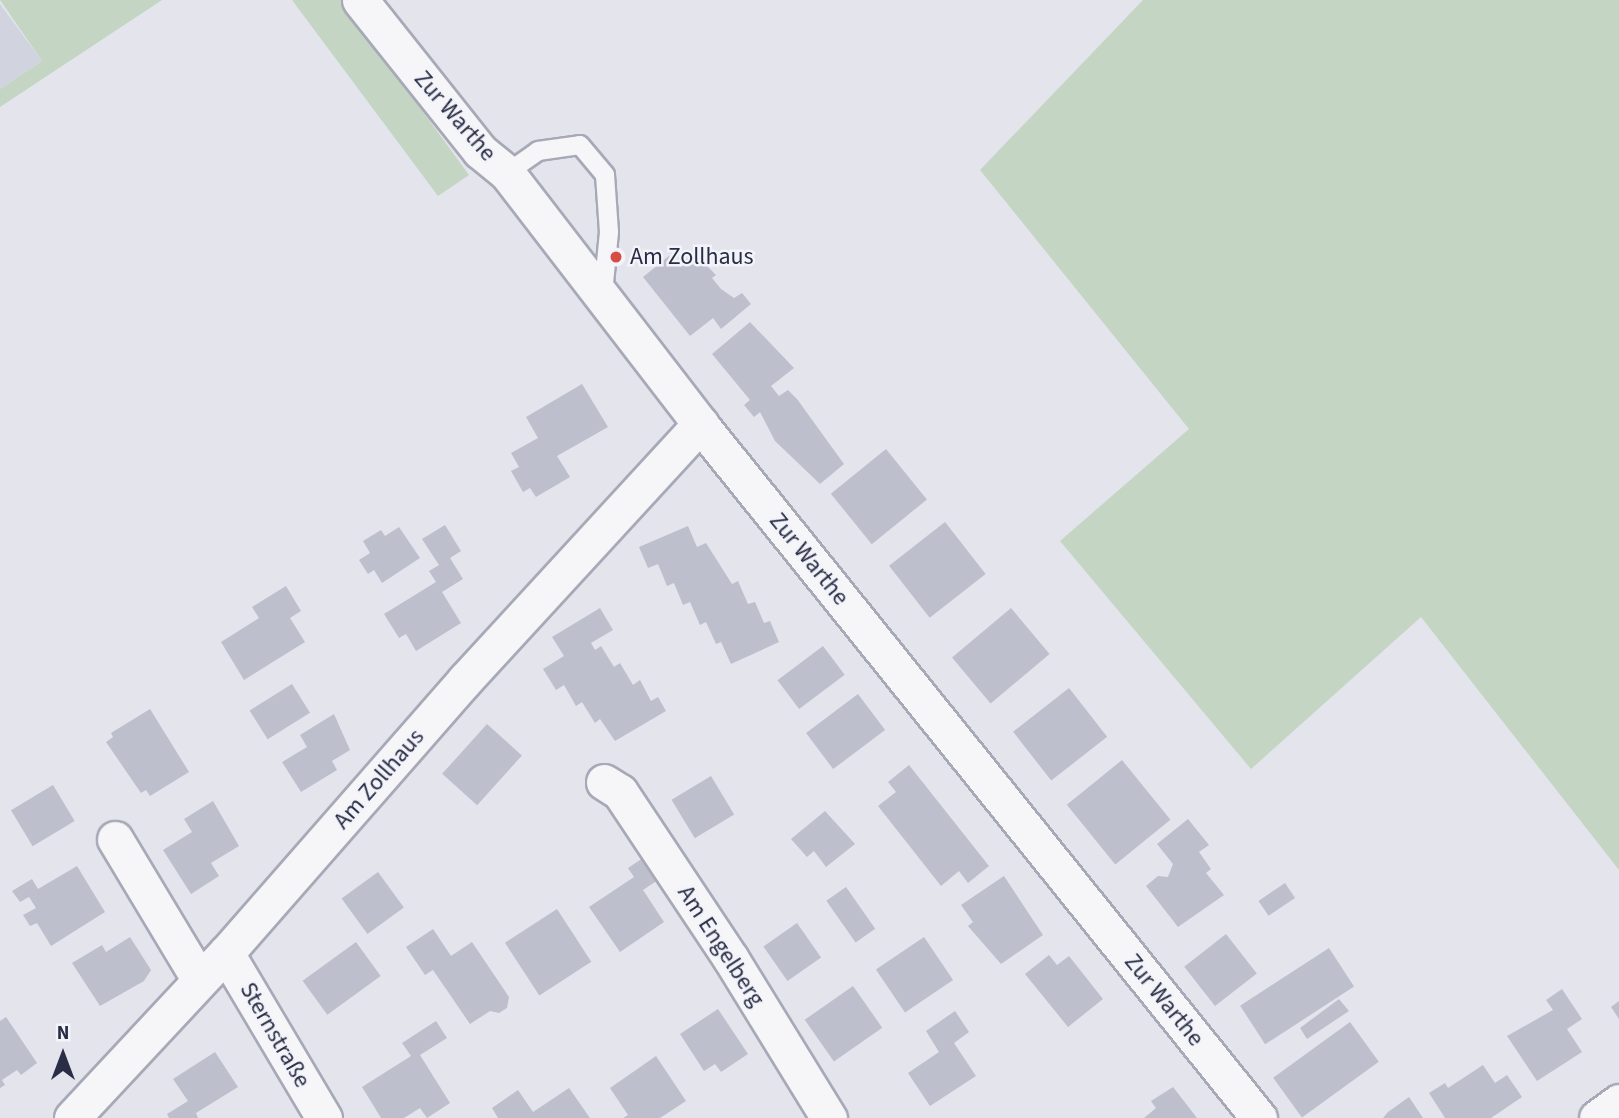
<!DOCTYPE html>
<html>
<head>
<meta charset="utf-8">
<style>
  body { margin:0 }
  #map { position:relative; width:1619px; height:1118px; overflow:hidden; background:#e3e4ec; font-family:"Source Sans 3",sans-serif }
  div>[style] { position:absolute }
  .built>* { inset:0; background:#d1d3de }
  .green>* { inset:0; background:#c4d6c3 }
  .building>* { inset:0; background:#bdbfcc; transform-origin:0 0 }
  .roads { filter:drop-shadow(2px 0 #a7a9b7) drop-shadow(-2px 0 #a7a9b7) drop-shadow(0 2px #a7a9b7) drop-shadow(0 -2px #a7a9b7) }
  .service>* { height:18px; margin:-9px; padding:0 9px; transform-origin:9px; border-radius:9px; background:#f6f6f9 }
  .minor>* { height:35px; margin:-17.5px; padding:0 17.5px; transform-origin:17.5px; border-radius:17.5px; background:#f6f6f9 }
  .dots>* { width:19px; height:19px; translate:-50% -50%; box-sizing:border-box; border:4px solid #f3f4f9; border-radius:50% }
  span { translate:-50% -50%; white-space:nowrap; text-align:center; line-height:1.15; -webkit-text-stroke:5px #f3f4f9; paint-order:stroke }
  .street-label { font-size:24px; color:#292d45 }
  .poi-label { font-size:24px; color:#292d45 }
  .left { translate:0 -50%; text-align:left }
  .north { position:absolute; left:28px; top:1020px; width:70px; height:70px; -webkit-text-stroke:5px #f3f4f9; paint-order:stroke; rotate:0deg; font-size:19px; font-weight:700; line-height:28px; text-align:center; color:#292d45 }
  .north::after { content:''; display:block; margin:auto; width:24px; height:32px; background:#292d45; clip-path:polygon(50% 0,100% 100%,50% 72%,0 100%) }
</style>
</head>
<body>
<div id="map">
  <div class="built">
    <div style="clip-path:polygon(0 4px,42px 61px,0 89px)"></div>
  </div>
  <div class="green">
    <div style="clip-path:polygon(0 0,162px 0,0 107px,0 89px,42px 61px)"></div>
    <div style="clip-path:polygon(292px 0,342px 0,469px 175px,438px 196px)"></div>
    <div style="clip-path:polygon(1143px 0,1619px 0,1619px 870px,1421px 617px,1251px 769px,1060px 541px,1189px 429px,980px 170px)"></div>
  </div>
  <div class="building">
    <div style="clip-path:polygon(694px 253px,716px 275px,712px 278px,721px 289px,734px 298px,742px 293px,751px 304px,721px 329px,713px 318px,690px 336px,643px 277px,669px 256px,677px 267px)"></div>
    <div style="clip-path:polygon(750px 322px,794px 368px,771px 386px,779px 396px,788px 390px,797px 399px,844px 464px,820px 484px,775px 441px,760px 412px,754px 417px,744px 405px,750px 400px,712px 354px)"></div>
    <div style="clip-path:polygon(582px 384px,608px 427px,557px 456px,570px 477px,536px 497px,530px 488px,523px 492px,511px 471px,519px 467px,511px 453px,538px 438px,526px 417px)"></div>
    <div style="left:886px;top:449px;width:65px;height:71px;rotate:51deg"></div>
    <div style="left:945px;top:522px;width:66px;height:71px;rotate:52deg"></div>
    <div style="clip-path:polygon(445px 525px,461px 551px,450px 558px,463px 579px,442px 592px,461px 623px,416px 651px,406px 634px,399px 638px,384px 614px,436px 582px,429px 571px,439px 565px,422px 539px)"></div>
    <div style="clip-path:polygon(688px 526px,697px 547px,706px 543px,732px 584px,738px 581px,748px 604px,755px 602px,764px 623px,770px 621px,779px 642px,731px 664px,721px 642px,716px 644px,706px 622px,700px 625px,690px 602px,683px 605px,674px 583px,667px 586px,658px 564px,648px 568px,639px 547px)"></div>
    <div style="clip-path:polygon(399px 527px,420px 558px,382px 583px,374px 570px,368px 574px,359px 560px,370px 553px,363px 541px,381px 530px,385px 536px)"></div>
    <div style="clip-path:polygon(286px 586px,301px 611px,290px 618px,305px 642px,244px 680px,221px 642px,259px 618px,252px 607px)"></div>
    <div style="clip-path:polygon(600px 608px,613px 630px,591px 643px,595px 650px,601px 646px,614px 667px,620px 663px,633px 685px,640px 680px,651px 701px,658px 697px,666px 711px,615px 741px,600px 719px,595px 723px,582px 702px,576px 706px,564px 685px,556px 690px,543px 669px,564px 656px,552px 637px)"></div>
    <div style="left:1011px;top:608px;width:60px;height:77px;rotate:50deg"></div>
    <div style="left:823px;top:646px;width:36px;height:57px;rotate:53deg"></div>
    <div style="left:292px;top:684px;width:34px;height:50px;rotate:58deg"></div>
    <div style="left:1069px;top:688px;width:62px;height:71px;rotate:52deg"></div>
    <div style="left:858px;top:694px;width:45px;height:65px;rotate:53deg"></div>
    <div style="clip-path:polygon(150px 709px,189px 772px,150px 796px,146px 790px,141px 793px,106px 742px,113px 737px,111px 733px)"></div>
    <div style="clip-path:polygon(334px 714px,350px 750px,332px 761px,337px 770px,301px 792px,282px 762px,307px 747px,300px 735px)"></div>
    <div style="left:487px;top:724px;width:47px;height:67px;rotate:42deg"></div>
    <div style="left:1122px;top:760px;width:77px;height:71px;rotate:51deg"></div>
    <div style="clip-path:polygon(909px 765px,989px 866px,968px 883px,959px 871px,941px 886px,878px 806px,896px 792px,888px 782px)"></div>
    <div style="left:711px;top:776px;width:45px;height:46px;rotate:59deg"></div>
    <div style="left:53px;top:785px;width:42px;height:49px;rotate:59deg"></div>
    <div style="clip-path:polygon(213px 801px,239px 846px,211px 863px,219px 876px,191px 894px,163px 850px,192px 832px,184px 819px)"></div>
    <div style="clip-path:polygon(825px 811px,855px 844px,826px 867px,814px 851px,807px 857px,791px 839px)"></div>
    <div style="clip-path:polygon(1188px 819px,1209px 845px,1199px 852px,1211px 869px,1206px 873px,1224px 895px,1178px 927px,1146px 886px,1158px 876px,1168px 877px,1173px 864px,1157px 844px)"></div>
    <div style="clip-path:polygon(646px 856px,661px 878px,643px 890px,664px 922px,620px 952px,589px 907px,634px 877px,628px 868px)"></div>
    <div style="clip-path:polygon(77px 866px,105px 912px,51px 946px,37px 923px,30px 926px,23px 915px,36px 908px,29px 897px,20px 902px,12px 891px,32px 879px,38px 889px)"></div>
    <div style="left:378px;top:872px;width:44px;height:45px;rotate:54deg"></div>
    <div style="clip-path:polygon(1004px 876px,1043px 935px,1001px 964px,968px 926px,973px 922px,961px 905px)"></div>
    <div style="left:1285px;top:883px;width:18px;height:32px;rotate:56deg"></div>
    <div style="left:846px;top:887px;width:51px;height:24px;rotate:55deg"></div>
    <div style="left:557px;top:909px;width:63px;height:62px;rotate:57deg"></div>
    <div style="left:797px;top:923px;width:42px;height:41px;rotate:55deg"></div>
    <div style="clip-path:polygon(433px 929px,451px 956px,472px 942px,509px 997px,507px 1008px,499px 1013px,490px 1011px,470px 1024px,433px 970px,425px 975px,406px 947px)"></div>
    <div style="left:1226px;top:934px;width:50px;height:53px;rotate:52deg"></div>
    <div style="clip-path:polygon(130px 937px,151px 970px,144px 981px,100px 1006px,72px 963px,102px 945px,106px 952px)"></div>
    <div style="left:924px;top:937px;width:52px;height:58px;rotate:56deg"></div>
    <div style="left:356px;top:942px;width:42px;height:66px;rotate:54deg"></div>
    <div style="left:1329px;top:948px;width:46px;height:106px;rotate:57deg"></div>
    <div style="clip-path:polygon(1049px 955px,1057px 965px,1069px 956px,1103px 999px,1068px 1027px,1025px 974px)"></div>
    <div style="left:853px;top:986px;width:51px;height:59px;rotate:55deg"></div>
    <div style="clip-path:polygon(1562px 989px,1582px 1019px,1567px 1029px,1582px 1052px,1537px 1081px,1507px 1036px,1553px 1010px,1546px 1000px)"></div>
    <div style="clip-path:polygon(1339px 999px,1349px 1011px,1307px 1039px,1300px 1028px)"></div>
    <div style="clip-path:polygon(1619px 1001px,1619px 1019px,1611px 1007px)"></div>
    <div style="clip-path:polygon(718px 1009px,748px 1054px,721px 1072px,715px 1064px,704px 1071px,680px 1034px)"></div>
    <div style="clip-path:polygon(955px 1011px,969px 1032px,954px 1043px,976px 1076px,930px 1106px,908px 1073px,939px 1052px,926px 1031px)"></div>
    <div style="clip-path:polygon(6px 1017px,37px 1063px,21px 1075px,17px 1070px,2px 1080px,5px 1085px,0 1088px,0 1021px)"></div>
    <div style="clip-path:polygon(436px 1021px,447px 1038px,420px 1055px,450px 1103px,427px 1118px,420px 1108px,404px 1118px,381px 1118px,362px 1087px,411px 1056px,402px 1043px)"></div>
    <div style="left:1350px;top:1022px;width:49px;height:95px;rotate:54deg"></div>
    <div style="clip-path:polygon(215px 1052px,238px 1087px,196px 1113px,198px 1118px,169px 1118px,167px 1114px,188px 1101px,173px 1079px)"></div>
    <div style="clip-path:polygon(656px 1056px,686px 1101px,660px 1118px,623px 1118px,628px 1115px,610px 1088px)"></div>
    <div style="clip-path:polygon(1483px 1065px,1495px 1083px,1507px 1075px,1522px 1097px,1491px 1118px,1445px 1118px,1429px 1093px,1445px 1083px,1448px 1088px)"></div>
    <div style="clip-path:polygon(1173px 1087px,1197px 1118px,1144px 1118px,1156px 1108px,1151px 1101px)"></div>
    <div style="clip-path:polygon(569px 1088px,590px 1118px,498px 1118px,492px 1108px,518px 1090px,533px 1112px)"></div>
    <div style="clip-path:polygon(1409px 1097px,1423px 1118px,1383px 1118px,1388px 1112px)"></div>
  </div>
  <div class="roads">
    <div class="service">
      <div style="left:507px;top:173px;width:38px;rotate:-35deg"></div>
      <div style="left:538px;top:151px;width:42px;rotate:-8.1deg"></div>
      <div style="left:580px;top:145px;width:39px;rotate:50deg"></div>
      <div style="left:605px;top:175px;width:57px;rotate:86deg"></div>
      <div style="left:609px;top:232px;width:61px;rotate:95.6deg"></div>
    </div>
    <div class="minor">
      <div style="left:360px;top:0;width:193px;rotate:51.5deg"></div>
      <div style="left:480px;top:151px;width:35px;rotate:39deg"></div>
      <div style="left:507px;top:173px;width:317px;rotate:52.4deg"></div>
      <div style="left:700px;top:424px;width:891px;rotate:51.15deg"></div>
      <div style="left:604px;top:782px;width:19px;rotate:32deg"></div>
      <div style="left:620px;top:792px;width:201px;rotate:56.4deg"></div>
      <div style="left:731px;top:959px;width:187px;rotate:58.4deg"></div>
      <div style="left:115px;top:839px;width:163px;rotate:59deg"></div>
      <div style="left:226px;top:953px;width:192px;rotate:59.3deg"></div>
      <div style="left:72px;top:1118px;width:226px;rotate:-47deg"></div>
      <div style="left:226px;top:953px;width:363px;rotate:-48.8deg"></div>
      <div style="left:465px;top:680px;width:348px;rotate:-47.4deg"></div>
      <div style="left:1597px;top:1118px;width:27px;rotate:-36deg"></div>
    </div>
  </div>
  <div class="dots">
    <div style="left:616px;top:257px;background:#d54d43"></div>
  </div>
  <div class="street-label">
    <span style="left:455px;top:116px;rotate:49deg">Zur Warthe</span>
    <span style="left:809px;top:559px;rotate:51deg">Zur Warthe</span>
    <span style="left:379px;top:779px;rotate:-49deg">Am Zollhaus</span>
    <span style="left:721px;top:946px;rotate:57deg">Am Engelberg</span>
    <span style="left:1164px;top:1000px;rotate:51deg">Zur Warthe</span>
    <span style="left:275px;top:1035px;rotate:60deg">Sternstraße</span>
  </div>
  <div class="poi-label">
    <span class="left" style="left:630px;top:257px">Am Zollhaus</span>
  </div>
  <div class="north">N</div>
</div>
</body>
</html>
